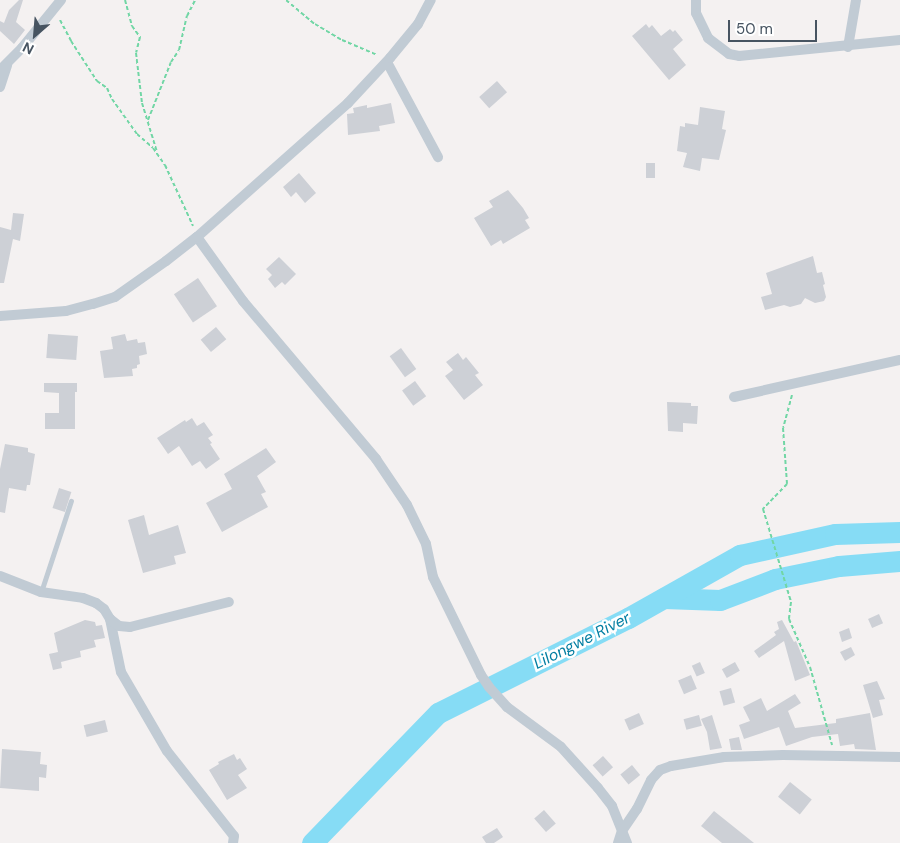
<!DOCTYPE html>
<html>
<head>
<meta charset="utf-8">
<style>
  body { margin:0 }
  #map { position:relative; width:900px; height:843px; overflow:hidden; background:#f4f1f1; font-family:"DM Sans",sans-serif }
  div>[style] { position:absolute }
  .river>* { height:21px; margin:-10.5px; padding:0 10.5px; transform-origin:10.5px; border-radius:10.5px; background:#86dcf5 }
  .building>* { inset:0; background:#cdd0d6; transform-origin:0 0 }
  .path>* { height:2px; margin-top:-1px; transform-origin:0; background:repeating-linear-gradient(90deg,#71d6a5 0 4px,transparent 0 6.5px) }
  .service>* { height:5px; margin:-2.5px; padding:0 2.5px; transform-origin:2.5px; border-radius:2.5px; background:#c1cbd4 }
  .minor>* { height:10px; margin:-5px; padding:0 5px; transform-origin:5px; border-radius:5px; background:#c1cbd4 }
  span { translate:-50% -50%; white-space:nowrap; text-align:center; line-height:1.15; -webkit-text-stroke:5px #fff; paint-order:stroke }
  .water-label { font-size:16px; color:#037ea2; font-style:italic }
  .north { position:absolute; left:10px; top:10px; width:50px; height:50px; -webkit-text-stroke:4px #fff; paint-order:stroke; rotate:207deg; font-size:14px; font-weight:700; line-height:20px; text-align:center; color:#475461 }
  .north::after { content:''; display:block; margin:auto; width:18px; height:22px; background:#475461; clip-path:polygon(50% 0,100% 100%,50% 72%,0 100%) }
  .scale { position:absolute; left:728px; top:20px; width:89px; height:22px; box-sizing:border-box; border:2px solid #475461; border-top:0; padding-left:6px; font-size:15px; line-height:18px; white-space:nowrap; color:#475461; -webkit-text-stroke:4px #fff; paint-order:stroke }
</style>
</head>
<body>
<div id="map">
  <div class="river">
    <div style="left:664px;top:598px;width:56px;rotate:2deg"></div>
    <div style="left:720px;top:600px;width:59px;rotate:-20.9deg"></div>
    <div style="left:775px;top:579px;width:65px;rotate:-11.5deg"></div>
    <div style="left:839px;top:566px;width:61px;rotate:-4.7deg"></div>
    <div style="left:312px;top:843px;width:181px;rotate:-45.9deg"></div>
    <div style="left:438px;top:713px;width:212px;rotate:-26.6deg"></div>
    <div style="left:628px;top:618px;width:129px;rotate:-29.4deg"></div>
    <div style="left:740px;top:555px;width:97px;rotate:-12.5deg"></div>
    <div style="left:835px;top:534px;width:65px;rotate:-1.8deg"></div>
  </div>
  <div class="building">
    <div style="clip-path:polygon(19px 0,23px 0,16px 22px,25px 30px,14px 44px,0 31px,0 21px,4px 23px,9px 10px)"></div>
    <div style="clip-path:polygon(646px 24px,649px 28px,652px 25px,661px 36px,670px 29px,673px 32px,675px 30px,683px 40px,673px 49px,686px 65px,669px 80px,632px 36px)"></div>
    <div style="left:497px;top:81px;width:15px;height:24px;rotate:48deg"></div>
    <div style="clip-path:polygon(391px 103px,395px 123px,379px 126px,380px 131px,348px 135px,347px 114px,354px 113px,353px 108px,367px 105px,367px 108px)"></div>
    <div style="clip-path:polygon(700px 107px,725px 111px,722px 129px,726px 130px,719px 160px,702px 158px,700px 171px,683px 167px,687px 153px,677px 151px,680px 126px,685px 127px,685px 123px,698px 125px)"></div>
    <div style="left:646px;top:163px;width:9px;height:15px"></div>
    <div style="clip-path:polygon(299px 173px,316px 193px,305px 203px,296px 192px,291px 197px,283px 187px)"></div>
    <div style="clip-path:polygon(508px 190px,523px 208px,529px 218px,525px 220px,530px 228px,503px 244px,501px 240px,491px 246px,474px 218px,493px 207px,489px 201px)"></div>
    <div style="clip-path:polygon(13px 213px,24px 214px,20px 241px,13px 239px,4px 283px,0 283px,0 227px,11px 230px)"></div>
    <div style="clip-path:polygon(813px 256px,817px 273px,822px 272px,825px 284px,823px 285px,826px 297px,824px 301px,815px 303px,805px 298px,801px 304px,790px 307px,784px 305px,765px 310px,761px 297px,772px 294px,766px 273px)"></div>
    <div style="clip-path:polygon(279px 257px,296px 274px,285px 285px,282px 282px,275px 288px,268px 279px,272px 275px,266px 269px)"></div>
    <div style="left:198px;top:278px;width:34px;height:29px;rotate:56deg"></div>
    <div style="left:216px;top:327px;width:16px;height:20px;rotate:50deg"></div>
    <div style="left:48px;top:334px;width:30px;height:24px;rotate:4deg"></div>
    <div style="clip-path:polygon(125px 334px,127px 341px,137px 339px,138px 343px,145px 342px,147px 354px,139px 356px,140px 364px,137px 365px,137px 368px,132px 369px,133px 376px,104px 378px,100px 351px,113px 349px,111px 337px)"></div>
    <div style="left:401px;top:348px;width:26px;height:14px;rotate:54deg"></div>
    <div style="clip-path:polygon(458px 353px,463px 360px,466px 357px,479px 373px,475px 375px,483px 385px,464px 400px,445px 376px,453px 370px,446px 362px)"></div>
    <div style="left:415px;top:381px;width:19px;height:16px;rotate:54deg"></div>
    <div style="clip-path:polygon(44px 383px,77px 383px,77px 392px,75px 392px,75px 429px,45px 429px,45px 413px,59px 413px,59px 393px,44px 392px)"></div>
    <div style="clip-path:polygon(667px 402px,691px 403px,691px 406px,698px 406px,697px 424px,683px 423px,683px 432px,668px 431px)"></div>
    <div style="clip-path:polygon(192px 418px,197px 426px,204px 422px,213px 435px,208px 438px,212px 443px,210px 444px,220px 459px,206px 469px,200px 461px,192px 466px,179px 446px,168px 454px,157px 438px,185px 420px,186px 422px)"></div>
    <div style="clip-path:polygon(5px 444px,28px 448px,28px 452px,35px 454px,30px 485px,27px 485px,26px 491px,9px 488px,5px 513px,0 512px,0 469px)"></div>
    <div style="clip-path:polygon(266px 448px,276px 462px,257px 476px,266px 492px,261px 494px,268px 507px,222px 532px,206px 503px,232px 489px,224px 474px)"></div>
    <div style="left:59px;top:488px;width:13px;height:21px;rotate:18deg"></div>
    <div style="clip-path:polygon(144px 515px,149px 535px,178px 525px,186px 553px,174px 556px,176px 564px,143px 573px,128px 520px)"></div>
    <div style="left:879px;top:614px;width:10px;height:12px;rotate:66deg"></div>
    <div style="clip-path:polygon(85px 620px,95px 622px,96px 626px,102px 625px,105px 638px,94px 640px,96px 647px,80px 651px,81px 657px,61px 662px,62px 668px,53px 670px,49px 654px,58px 652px,54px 633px)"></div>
    <div style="clip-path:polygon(782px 620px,794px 642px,796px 641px,810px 675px,795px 681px,784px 641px,759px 658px,754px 651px,776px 635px,774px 632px,779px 629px,777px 622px)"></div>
    <div style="clip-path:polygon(849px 628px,852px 638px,842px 642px,839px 632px)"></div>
    <div style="clip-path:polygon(851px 647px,855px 655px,845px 661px,840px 652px)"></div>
    <div style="left:700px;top:662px;width:12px;height:9px;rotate:66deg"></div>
    <div style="left:735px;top:662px;width:10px;height:15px;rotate:61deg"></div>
    <div style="left:691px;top:675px;width:15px;height:14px;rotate:67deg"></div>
    <div style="clip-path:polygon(877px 681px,885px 699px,879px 700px,883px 715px,873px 718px,863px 685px)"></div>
    <div style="left:731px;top:688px;width:15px;height:12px;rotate:74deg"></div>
    <div style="clip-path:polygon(795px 694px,801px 703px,788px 711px,795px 728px,836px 723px,836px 719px,870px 713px,876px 750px,855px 749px,854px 744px,840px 746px,838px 734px,812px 737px,786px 746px,779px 727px,744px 739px,739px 725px,750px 721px,743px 707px,761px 698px,767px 711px)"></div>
    <div style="left:639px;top:713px;width:12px;height:16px;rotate:66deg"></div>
    <div style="left:699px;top:715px;width:11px;height:16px;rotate:75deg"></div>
    <div style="clip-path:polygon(712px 715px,722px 748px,710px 750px,707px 732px,701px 719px)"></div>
    <div style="left:105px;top:720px;width:12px;height:22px;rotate:76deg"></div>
    <div style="clip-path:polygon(739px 737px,742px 750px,731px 750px,729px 739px)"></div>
    <div style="clip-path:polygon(2px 749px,41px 752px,40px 764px,47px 765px,46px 778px,39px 777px,39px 791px,0 788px)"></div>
    <div style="clip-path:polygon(234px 754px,237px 760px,240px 758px,247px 769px,238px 775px,247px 788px,227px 800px,209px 770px,219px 764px,218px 762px)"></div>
    <div style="left:603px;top:756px;width:15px;height:14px;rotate:48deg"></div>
    <div style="left:632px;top:765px;width:13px;height:15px;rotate:51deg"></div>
    <div style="left:790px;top:782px;width:28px;height:19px;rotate:39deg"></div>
    <div style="left:544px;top:810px;width:18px;height:13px;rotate:49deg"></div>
    <div style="clip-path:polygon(714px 811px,754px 843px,722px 843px,701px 826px)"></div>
    <div style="clip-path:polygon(497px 828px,503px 837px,494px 843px,486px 843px,482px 837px)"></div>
  </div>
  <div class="path">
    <div style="left:125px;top:0;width:27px;rotate:75deg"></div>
    <div style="left:132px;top:26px;width:14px;rotate:54deg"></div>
    <div style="left:140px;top:37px;width:16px;rotate:104deg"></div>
    <div style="left:136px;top:53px;width:50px;rotate:83.2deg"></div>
    <div style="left:142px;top:103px;width:51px;rotate:73deg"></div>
    <div style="left:286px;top:0;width:38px;rotate:40deg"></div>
    <div style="left:315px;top:24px;width:31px;rotate:31deg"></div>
    <div style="left:342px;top:40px;width:38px;rotate:23deg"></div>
    <div style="left:60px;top:20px;width:24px;rotate:62deg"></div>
    <div style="left:71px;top:41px;width:48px;rotate:57deg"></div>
    <div style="left:97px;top:81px;width:12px;rotate:35deg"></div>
    <div style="left:107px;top:88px;width:12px;rotate:66deg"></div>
    <div style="left:112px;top:99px;width:43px;rotate:54.5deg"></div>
    <div style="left:137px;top:134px;width:21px;rotate:41deg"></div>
    <div style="left:153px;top:148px;width:21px;rotate:55deg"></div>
    <div style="left:165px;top:165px;width:67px;rotate:65.3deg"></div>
    <div style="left:148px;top:120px;width:62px;rotate:-68.4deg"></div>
    <div style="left:171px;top:62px;width:14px;rotate:-56deg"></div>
    <div style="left:179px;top:50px;width:35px;rotate:-77deg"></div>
    <div style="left:187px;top:16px;width:18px;rotate:-63deg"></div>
    <div style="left:792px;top:395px;width:34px;rotate:105deg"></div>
    <div style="left:783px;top:428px;width:56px;rotate:85.9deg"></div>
    <div style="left:787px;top:484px;width:35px;rotate:134deg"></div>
    <div style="left:763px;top:509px;width:97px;rotate:73.2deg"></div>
    <div style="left:791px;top:602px;width:17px;rotate:97deg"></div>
    <div style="left:789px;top:619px;width:52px;rotate:66.4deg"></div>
    <div style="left:810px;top:667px;width:81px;rotate:74.2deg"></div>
  </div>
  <div class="service">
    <div style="left:41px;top:592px;width:96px;rotate:-71.8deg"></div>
  </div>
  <div class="minor">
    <div style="left:696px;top:0;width:13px;rotate:90deg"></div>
    <div style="left:696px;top:13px;width:28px;rotate:64deg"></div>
    <div style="left:708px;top:38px;width:26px;rotate:37deg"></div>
    <div style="left:729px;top:54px;width:10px;rotate:11deg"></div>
    <div style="left:739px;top:56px;width:162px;rotate:-5.7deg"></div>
    <div style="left:848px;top:47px;width:48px;rotate:-80.3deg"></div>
    <div style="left:387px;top:62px;width:108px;rotate:61.8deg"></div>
    <div style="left:0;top:70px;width:31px;rotate:-45deg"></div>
    <div style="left:22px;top:48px;width:62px;rotate:-50.9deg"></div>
    <div style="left:0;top:87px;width:23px;rotate:-72deg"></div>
    <div style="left:197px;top:237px;width:79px;rotate:54.3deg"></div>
    <div style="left:243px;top:301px;width:207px;rotate:49.9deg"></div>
    <div style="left:376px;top:459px;width:55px;rotate:56deg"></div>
    <div style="left:407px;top:505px;width:43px;rotate:64deg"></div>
    <div style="left:426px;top:544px;width:34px;rotate:78deg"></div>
    <div style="left:433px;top:577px;width:109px;rotate:63.9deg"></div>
    <div style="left:481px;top:675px;width:14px;rotate:56deg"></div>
    <div style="left:489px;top:687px;width:27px;rotate:48deg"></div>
    <div style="left:507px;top:707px;width:67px;rotate:36.5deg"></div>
    <div style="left:561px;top:747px;width:55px;rotate:47.9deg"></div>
    <div style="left:598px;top:788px;width:23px;rotate:52deg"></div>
    <div style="left:612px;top:806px;width:40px;rotate:68deg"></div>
    <div style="left:0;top:316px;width:66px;rotate:-4.3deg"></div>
    <div style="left:66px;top:311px;width:28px;rotate:-15deg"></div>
    <div style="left:93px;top:304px;width:23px;rotate:-18deg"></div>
    <div style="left:115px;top:297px;width:62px;rotate:-35.2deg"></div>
    <div style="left:166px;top:261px;width:39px;rotate:-38deg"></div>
    <div style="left:197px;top:237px;width:202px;rotate:-41.6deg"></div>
    <div style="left:348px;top:103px;width:62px;rotate:-47deg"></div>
    <div style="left:390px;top:58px;width:44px;rotate:-50.5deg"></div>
    <div style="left:418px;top:24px;width:27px;rotate:-62deg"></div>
    <div style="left:734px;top:397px;width:170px;rotate:-12.6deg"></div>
    <div style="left:0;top:576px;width:44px;rotate:21.3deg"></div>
    <div style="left:41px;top:592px;width:42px;rotate:8.1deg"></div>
    <div style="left:83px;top:598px;width:14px;rotate:21deg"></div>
    <div style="left:96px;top:603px;width:10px;rotate:37deg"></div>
    <div style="left:104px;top:609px;width:12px;rotate:59deg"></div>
    <div style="left:110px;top:619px;width:54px;rotate:78.3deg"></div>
    <div style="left:121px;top:672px;width:91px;rotate:59.8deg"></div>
    <div style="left:167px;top:751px;width:108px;rotate:51.8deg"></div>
    <div style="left:234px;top:836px;width:7px;rotate:98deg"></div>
    <div style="left:110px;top:619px;width:11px;rotate:38deg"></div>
    <div style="left:119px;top:626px;width:11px;rotate:5deg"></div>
    <div style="left:130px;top:627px;width:102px;rotate:-14.2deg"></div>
    <div style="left:618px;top:843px;width:13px;rotate:-72deg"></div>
    <div style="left:622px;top:831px;width:27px;rotate:-56deg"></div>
    <div style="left:637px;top:809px;width:32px;rotate:-64deg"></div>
    <div style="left:651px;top:780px;width:13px;rotate:-48deg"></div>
    <div style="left:660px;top:770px;width:12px;rotate:-20deg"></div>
    <div style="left:671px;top:766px;width:54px;rotate:-9.6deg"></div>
    <div style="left:724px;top:757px;width:59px;rotate:-1.9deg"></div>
    <div style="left:783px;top:755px;width:117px;rotate:1deg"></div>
  </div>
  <div class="water-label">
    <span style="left:582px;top:641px;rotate:-27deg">Lilongwe River</span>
  </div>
  <div class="north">N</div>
  <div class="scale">50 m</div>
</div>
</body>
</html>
